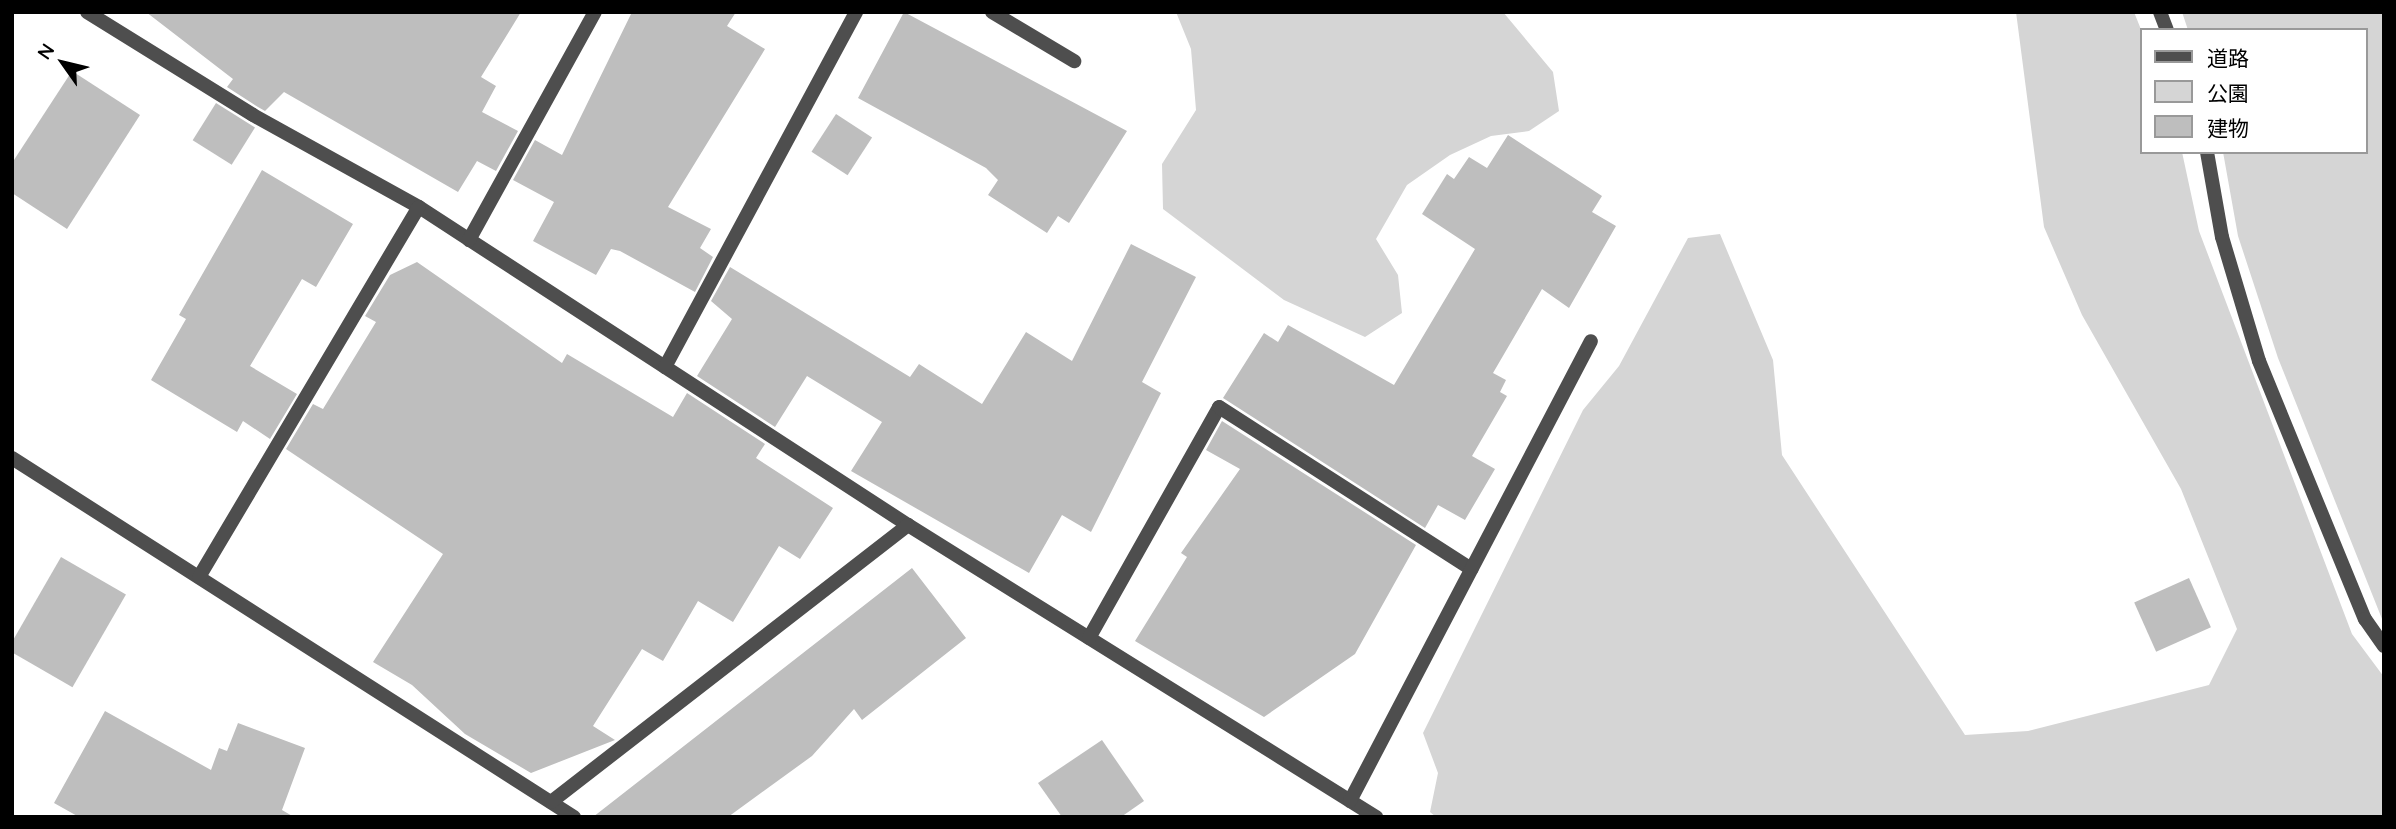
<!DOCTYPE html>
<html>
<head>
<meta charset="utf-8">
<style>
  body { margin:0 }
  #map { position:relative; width:2396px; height:829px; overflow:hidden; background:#fff; font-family:Quicksand,"Noto Sans JP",sans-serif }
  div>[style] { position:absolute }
  .green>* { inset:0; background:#d5d5d5 }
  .building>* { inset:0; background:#bebebe; transform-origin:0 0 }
  .minor>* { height:14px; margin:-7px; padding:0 7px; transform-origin:7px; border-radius:7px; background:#4e4e4e }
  span { translate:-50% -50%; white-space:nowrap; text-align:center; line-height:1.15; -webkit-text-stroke:7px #fff; paint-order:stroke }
  .frame { position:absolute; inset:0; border:14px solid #000; pointer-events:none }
  .legend { position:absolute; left:2140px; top:28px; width:228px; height:126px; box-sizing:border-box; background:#fff; border:2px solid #999; margin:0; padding:9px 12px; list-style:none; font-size:21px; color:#000 }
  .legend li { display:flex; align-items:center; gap:14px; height:35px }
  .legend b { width:35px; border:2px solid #999 }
  .north { position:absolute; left:28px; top:28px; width:70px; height:70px; -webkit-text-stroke:5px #fff; paint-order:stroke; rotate:304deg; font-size:19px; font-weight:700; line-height:28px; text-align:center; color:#000 }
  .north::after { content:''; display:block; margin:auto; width:24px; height:32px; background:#000; clip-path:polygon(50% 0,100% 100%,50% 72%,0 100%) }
</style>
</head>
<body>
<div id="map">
  <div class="green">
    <div style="clip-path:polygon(1176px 12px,1503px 12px,1553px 72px,1559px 111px,1529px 131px,1491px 136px,1450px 155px,1407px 185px,1376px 239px,1398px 275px,1402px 313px,1365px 337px,1284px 300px,1163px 209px,1162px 164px,1196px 110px,1191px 49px)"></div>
    <div style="clip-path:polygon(2016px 12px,2134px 12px,2142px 32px,2142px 152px,2182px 152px,2199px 231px,2352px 634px,2384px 677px,2384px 817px,1436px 817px,1430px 812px,1438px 773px,1423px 733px,1583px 410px,1619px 366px,1688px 238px,1720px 234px,1773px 360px,1782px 455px,1965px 735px,2028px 731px,2209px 685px,2237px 629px,2181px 489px,2082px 315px,2044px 227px)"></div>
    <div style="clip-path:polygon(2182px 12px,2384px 12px,2384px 624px,2278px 358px,2238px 236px,2223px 152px,2366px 152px,2366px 30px,2188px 30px)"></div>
  </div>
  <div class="building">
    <div style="clip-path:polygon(146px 12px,521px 12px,481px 77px,496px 86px,482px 112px,518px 131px,496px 171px,477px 161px,458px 192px,284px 92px,265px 111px,258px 107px,227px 87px,233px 79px)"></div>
    <div style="clip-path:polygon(632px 12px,736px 12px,727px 26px,765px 49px,668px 207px,711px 229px,700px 248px,713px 257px,695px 292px,620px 251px,611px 249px,596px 275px,533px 241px,554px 202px,513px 180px,535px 140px,562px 155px)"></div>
    <div style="clip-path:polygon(904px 12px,1127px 131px,1069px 223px,1058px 216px,1047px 233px,988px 195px,998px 180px,986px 168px,858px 98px)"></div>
    <div style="clip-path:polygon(72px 71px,140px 115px,67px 229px,12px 193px,12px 163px)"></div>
    <div style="left:216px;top:103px;width:46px;height:44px;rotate:32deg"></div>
    <div style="left:836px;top:114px;width:43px;height:45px;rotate:33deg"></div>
    <div style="clip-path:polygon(1508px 135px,1602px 196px,1592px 212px,1616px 226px,1569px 308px,1542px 289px,1493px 373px,1506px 380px,1500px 392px,1507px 396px,1472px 456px,1495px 469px,1465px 520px,1438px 505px,1425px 528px,1223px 398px,1264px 333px,1278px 342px,1288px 325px,1394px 385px,1475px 249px,1422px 214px,1447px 174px,1454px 179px,1469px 157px,1487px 168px)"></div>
    <div style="clip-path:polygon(262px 170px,353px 224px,316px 287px,302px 279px,250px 366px,297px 394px,270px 439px,243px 421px,237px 432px,151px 380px,186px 319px,179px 315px)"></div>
    <div style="clip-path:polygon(1131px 244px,1196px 277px,1142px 382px,1161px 393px,1091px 532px,1062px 515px,1029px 573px,851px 471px,882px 422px,807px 376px,775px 427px,697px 376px,732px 319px,711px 301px,730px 267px,910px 377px,919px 364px,982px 404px,1026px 332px,1072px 361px)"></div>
    <div style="clip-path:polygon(417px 262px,562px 363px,567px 354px,673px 417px,687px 393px,765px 444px,756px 458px,833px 508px,800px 559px,779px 546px,733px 622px,698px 601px,663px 661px,642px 649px,593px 726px,615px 740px,531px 773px,465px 734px,412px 685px,373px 662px,443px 554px,286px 449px,313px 404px,323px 409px,376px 322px,365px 316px,390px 275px)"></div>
    <div style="clip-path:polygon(1222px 421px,1416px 545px,1355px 654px,1264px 717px,1135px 641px,1187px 557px,1181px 553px,1240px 469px,1206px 450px)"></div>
    <div style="left:61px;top:557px;width:75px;height:107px;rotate:30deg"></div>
    <div style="clip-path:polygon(912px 568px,966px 638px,862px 720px,854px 709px,812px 756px,728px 817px,593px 817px)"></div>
    <div style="left:2189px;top:578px;width:54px;height:60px;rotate:66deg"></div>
    <div style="clip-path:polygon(105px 711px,211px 770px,219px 748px,227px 751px,238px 723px,305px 748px,282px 810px,294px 817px,79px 817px,54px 803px)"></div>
    <div style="clip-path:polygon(1102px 740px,1144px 801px,1121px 817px,1062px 817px,1038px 783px)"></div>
  </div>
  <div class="minor">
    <div style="left:87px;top:12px;width:195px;rotate:31.8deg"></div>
    <div style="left:253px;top:115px;width:190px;rotate:29deg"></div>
    <div style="left:419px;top:207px;width:583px;rotate:33.04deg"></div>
    <div style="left:908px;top:525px;width:552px;rotate:31.96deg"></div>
    <div style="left:992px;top:12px;width:96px;rotate:30.9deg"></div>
    <div style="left:2160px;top:12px;width:19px;rotate:69deg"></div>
    <div style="left:2207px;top:152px;width:86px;rotate:80deg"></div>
    <div style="left:2222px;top:237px;width:129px;rotate:73.4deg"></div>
    <div style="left:2259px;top:361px;width:279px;rotate:67.7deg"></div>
    <div style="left:2365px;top:619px;width:33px;rotate:55deg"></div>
    <div style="left:469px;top:240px;width:260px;rotate:-61.1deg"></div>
    <div style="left:665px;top:367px;width:403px;rotate:-61.7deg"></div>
    <div style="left:12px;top:458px;width:667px;rotate:32.57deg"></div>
    <div style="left:199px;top:577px;width:430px;rotate:-59.3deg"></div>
    <div style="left:1089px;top:638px;width:265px;rotate:-60.6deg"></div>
    <div style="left:1219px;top:407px;width:300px;rotate:32.7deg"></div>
    <div style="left:1350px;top:801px;width:519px;rotate:-62.35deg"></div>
    <div style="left:551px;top:802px;width:452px;rotate:-37.8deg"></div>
  </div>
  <div class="frame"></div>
  <ul class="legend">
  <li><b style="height:9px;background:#4e4e4e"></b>道路</li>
  <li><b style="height:19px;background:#d5d5d5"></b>公園</li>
  <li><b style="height:19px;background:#bebebe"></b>建物</li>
  </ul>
  <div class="north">N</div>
</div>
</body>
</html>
